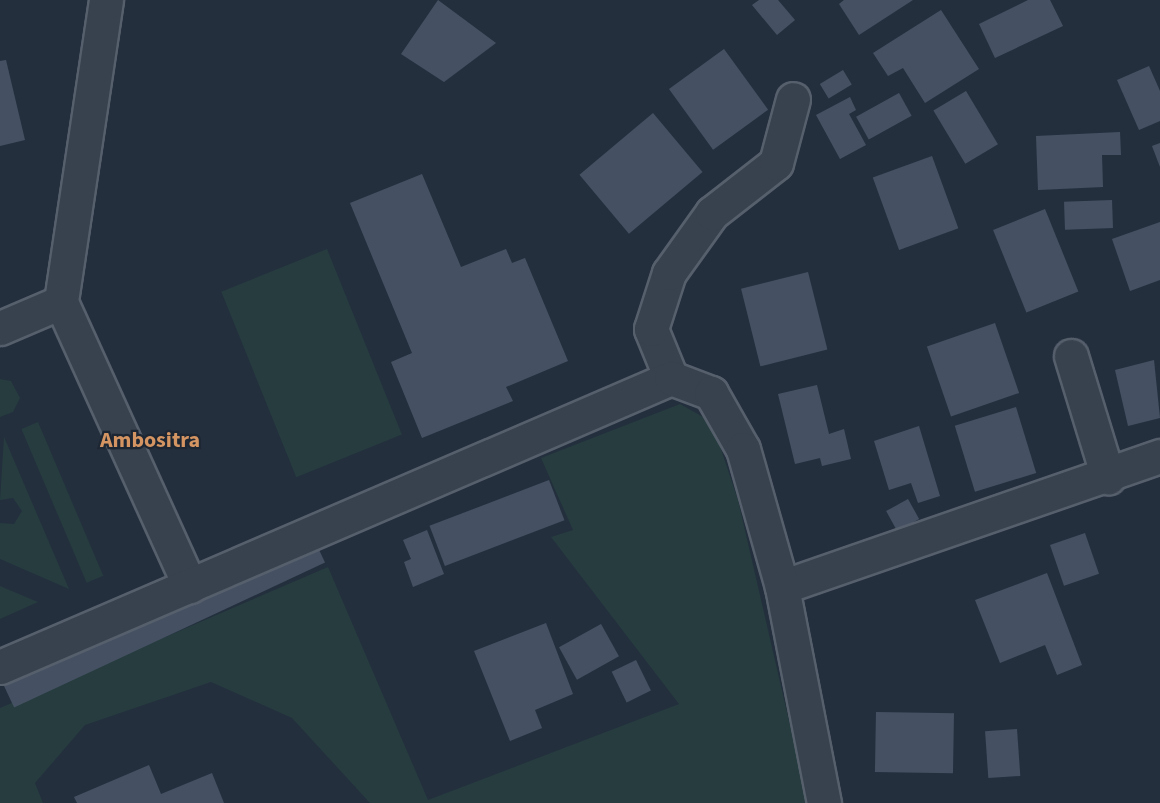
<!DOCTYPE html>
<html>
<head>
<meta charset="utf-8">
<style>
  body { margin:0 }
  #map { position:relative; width:1160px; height:803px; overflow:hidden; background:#242f3e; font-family:"Source Sans 3",sans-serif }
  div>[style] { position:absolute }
  .green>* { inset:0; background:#263c3f; transform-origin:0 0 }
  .building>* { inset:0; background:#455162; transform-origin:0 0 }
  .roads { filter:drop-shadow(2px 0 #565f6c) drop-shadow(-2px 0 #565f6c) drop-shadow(0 2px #565f6c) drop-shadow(0 -2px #565f6c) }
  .minor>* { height:33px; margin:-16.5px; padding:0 16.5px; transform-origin:16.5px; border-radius:16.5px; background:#38414e }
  span { translate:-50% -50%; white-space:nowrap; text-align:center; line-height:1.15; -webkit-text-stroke:4.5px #1d2633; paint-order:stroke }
  .district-label { font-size:22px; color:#d59563; font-weight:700 }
</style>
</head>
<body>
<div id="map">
  <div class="green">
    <div style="left:327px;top:249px;width:200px;height:114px;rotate:68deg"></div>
    <div style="clip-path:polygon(0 379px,11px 381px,20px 398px,13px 412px,0 417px)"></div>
    <div style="clip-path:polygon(680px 404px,712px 422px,738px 500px,808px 803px,370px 803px,292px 718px,211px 682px,85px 725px,35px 783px,43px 803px,0 803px,0 708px,328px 567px,428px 800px,679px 704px,551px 537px,573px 530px,541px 458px)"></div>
    <div style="left:38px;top:422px;width:167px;height:18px;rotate:67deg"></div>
    <div style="clip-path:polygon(4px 437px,69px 589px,0 559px,0 523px,14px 524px,22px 511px,13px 498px,0 500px)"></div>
    <div style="clip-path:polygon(0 586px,38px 602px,0 619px)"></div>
  </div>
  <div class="building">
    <div style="clip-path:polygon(438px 0,496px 43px,444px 82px,401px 54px)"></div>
    <div style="clip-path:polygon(759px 0,778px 0,795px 20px,777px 35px,752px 5px)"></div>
    <div style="clip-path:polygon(844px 0,913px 0,859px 35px,839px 4px)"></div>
    <div style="clip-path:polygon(1028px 0,1050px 0,1063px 26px,995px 58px,979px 24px)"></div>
    <div style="clip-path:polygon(941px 10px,979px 69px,925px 103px,903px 68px,888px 76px,873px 53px)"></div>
    <div style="left:724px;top:49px;width:75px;height:68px;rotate:54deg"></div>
    <div style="clip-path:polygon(6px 60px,25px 140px,0 146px,0 61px)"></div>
    <div style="clip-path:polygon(1149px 66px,1160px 91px,1160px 121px,1139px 130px,1117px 80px)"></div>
    <div style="left:843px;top:70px;width:17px;height:27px;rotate:59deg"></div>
    <div style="left:966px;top:91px;width:62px;height:38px;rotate:59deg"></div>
    <div style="left:899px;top:93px;width:26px;height:49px;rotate:61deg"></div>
    <div style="clip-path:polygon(850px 97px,856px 110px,849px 114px,866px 145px,840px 159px,816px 115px)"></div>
    <div style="left:653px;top:113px;width:77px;height:96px;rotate:50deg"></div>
    <div style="clip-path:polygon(1120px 132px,1121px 155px,1102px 155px,1103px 187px,1038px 190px,1036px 136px)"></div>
    <div style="clip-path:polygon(1160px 143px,1160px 167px,1152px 146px)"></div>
    <div style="left:932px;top:156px;width:77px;height:63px;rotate:70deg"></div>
    <div style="clip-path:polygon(422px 174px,461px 267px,506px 249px,512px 263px,525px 258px,568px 361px,506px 387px,513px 401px,422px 438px,391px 362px,412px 353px,350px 203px)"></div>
    <div style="left:1112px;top:200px;width:28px;height:48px;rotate:88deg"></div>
    <div style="left:1045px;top:209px;width:89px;height:56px;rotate:68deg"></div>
    <div style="clip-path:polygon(1160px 222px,1160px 280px,1130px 291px,1112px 239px)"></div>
    <div style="left:808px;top:272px;width:80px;height:69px;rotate:76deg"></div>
    <div style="left:995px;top:323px;width:74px;height:72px;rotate:71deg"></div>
    <div style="clip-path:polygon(1154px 360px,1160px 418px,1128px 426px,1115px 370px)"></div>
    <div style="clip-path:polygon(817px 385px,829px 434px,844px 429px,851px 459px,822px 466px,820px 458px,795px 464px,778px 394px)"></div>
    <div style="left:1016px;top:407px;width:69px;height:64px;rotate:73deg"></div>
    <div style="clip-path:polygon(919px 426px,940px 496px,918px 503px,911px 483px,889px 490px,874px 441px)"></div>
    <div style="left:549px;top:480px;width:43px;height:128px;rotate:69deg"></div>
    <div style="left:908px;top:499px;width:23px;height:25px;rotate:61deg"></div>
    <div style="clip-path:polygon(427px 530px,444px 574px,413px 587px,404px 562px,411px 559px,403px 540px)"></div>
    <div style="left:1085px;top:533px;width:43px;height:37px;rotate:71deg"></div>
    <div style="left:314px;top:539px;width:26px;height:343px;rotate:65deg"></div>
    <div style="clip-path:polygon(1047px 573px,1082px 665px,1057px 675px,1045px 645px,1000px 663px,975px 600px)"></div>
    <div style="clip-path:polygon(546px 623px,573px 694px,535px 710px,542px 728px,510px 741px,474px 651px)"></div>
    <div style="left:601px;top:624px;width:37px;height:48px;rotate:61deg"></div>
    <div style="left:636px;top:660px;width:34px;height:27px;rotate:64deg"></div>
    <div style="left:876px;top:712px;width:78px;height:60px;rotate:1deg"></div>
    <div style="left:1017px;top:729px;width:47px;height:32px;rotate:86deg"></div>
    <div style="clip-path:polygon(149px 765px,161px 794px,212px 773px,224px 803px,77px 803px,74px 797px)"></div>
  </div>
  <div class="roads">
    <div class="minor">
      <div style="left:106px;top:0;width:305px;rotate:98.5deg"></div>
      <div style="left:61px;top:302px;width:312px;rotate:65.6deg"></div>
      <div style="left:0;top:328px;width:66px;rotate:-23.1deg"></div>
      <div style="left:1071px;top:356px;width:127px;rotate:73deg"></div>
      <div style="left:671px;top:378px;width:53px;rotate:-112.2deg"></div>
      <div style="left:651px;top:329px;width:59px;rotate:-72.2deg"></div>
      <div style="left:669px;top:273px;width:74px;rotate:-54.4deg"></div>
      <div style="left:712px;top:213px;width:81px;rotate:-38deg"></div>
      <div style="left:776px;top:163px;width:66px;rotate:-75.1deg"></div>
      <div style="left:782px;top:587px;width:400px;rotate:-19.1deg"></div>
      <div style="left:0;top:667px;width:731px;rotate:-23.3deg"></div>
      <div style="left:671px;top:378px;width:43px;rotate:20.6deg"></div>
      <div style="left:711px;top:393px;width:64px;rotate:60.3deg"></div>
      <div style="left:743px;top:449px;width:143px;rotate:74.2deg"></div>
      <div style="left:782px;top:587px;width:220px;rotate:79deg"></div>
    </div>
  </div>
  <div class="district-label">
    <span style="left:150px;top:441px">Ambositra</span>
  </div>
</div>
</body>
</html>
